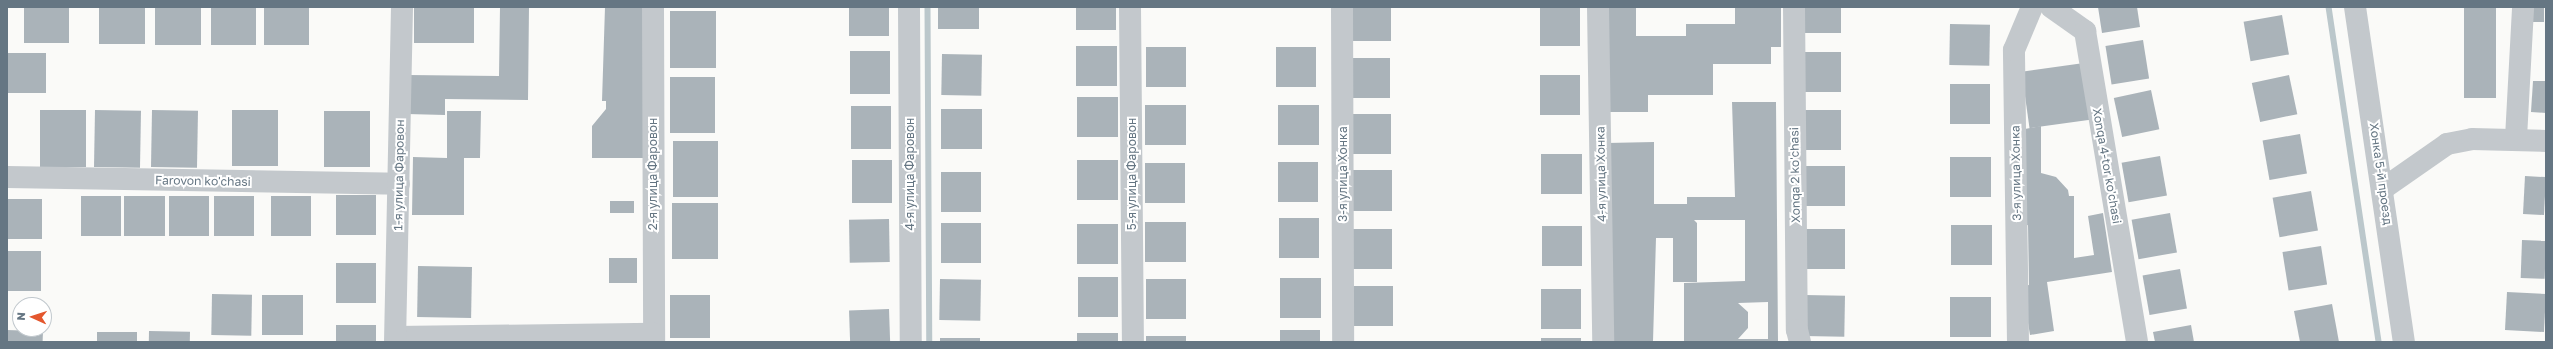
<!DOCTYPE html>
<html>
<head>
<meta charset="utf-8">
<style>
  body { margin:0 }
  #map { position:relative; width:2553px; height:349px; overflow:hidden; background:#fafaf8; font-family:"Golos Text",sans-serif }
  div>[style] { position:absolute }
  .stream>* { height:5.5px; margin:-2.75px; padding:0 2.75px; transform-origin:2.75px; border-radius:2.75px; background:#bbc7cb }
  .building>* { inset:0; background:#aab3b9; transform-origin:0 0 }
  .minor>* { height:22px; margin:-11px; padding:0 11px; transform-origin:11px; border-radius:11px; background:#c3c8cc }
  span { translate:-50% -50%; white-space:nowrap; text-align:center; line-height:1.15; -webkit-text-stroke:4px #fff; paint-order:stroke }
  .street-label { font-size:12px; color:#657683 }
  .frame { position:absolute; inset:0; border:8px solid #657683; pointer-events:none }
  .north { position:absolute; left:12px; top:297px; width:40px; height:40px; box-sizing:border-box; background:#fff; border:1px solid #c1c8cd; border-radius:50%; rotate:273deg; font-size:11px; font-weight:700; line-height:16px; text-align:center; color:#657683 }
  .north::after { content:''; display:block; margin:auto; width:14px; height:18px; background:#e4572e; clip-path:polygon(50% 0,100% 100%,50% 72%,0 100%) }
</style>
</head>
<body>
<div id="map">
  <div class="stream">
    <div style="left:928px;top:7px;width:335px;rotate:89.7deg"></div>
    <div style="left:2329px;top:7px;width:339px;rotate:81.5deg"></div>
  </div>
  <div class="building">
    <div style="left:24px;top:7px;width:45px;height:36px"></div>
    <div style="left:99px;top:7px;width:46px;height:37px"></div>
    <div style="left:155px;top:7px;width:46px;height:38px"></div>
    <div style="left:211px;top:7px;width:45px;height:38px"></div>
    <div style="left:264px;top:7px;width:45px;height:38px"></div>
    <div style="left:414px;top:7px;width:60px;height:36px"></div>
    <div style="clip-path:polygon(500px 7px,529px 7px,528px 100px,445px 99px,445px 115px,407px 114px,408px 75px,499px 76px)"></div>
    <div style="clip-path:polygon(605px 7px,647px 7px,645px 158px,592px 158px,592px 126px,606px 109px,606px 101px,602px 101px)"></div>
    <div style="left:849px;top:7px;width:40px;height:29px"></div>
    <div style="left:938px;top:7px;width:41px;height:22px"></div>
    <div style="left:1076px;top:7px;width:40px;height:23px"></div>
    <div style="left:1350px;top:7px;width:41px;height:34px"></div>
    <div style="left:1540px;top:7px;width:40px;height:39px"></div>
    <div style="clip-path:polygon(1605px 7px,1636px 7px,1636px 36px,1686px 36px,1686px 24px,1735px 24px,1735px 7px,1781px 7px,1781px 47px,1771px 47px,1771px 64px,1713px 64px,1713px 95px,1648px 95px,1648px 112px,1609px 112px)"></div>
    <div style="left:1800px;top:7px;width:41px;height:26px"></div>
    <div style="clip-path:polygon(2098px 7px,2137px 7px,2140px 27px,2102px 33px)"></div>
    <div style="left:2464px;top:7px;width:32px;height:91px"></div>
    <div style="left:2527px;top:7px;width:17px;height:15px"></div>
    <div style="left:670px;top:11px;width:46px;height:57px"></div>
    <div style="left:2282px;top:15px;width:40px;height:39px;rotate:80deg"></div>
    <div style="left:1950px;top:24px;width:40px;height:41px;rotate:1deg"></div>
    <div style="left:2143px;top:40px;width:39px;height:38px;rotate:81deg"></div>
    <div style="left:1076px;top:46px;width:41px;height:40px"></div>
    <div style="left:1146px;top:47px;width:40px;height:40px"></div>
    <div style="left:1276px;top:47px;width:40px;height:40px"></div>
    <div style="left:890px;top:51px;width:43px;height:40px;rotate:90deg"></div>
    <div style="left:1800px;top:52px;width:41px;height:40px"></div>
    <div style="left:7px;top:53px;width:39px;height:40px"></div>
    <div style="left:942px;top:54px;width:40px;height:41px;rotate:1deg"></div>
    <div style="left:1350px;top:58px;width:40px;height:40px"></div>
    <div style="left:2084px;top:63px;width:57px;height:63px;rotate:82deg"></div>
    <div style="left:1540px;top:75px;width:40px;height:40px"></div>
    <div style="left:2289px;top:75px;width:40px;height:38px;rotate:78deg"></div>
    <div style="left:670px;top:77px;width:45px;height:56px"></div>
    <div style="clip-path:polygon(2533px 81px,2546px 81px,2546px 113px,2531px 112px)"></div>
    <div style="left:1950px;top:84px;width:40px;height:40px"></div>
    <div style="left:2151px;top:90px;width:40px;height:38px;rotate:78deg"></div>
    <div style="left:1077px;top:97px;width:41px;height:40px"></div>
    <div style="clip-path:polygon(evenodd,1732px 102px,1776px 102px,1778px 342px,1684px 342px,1684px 283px,1745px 281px,1745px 220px,1694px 220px,1697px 223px,1697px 282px,1673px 282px,1673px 238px,1656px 238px,1653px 342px,1611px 342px,1607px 143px,1654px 142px,1654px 204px,1687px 204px,1687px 197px,1735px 197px,1732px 102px,1768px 302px,1768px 339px,1738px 339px,1748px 328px,1748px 312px,1738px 303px,1768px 302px)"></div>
    <div style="left:1145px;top:105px;width:41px;height:40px"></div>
    <div style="left:1278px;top:105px;width:41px;height:40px"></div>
    <div style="left:851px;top:106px;width:40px;height:43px"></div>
    <div style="left:941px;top:109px;width:41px;height:40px"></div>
    <div style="left:40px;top:110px;width:46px;height:57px"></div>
    <div style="left:95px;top:110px;width:46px;height:57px;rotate:1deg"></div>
    <div style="left:152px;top:110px;width:46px;height:57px;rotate:1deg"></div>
    <div style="left:232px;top:110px;width:46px;height:56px"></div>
    <div style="left:1801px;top:110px;width:40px;height:40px"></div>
    <div style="left:324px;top:111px;width:46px;height:56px"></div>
    <div style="clip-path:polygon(447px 111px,481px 111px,480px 158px,464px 158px,464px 215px,412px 215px,413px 157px,447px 158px)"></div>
    <div style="left:1350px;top:114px;width:41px;height:40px"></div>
    <div style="clip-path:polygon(2041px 126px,2041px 173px,2056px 177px,2068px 190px,2069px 196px,2074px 196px,2074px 258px,2094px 255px,2088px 216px,2103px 213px,2112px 272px,2047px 282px,2054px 331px,2030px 335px,2022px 286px,2029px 285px,2028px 225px,2024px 226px,2025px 129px)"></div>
    <div style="left:2300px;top:134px;width:40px;height:38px;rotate:80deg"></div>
    <div style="left:673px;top:141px;width:45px;height:56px"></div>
    <div style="left:1541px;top:154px;width:41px;height:40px"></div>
    <div style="left:2160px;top:156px;width:40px;height:39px;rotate:80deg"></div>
    <div style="left:1950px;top:157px;width:41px;height:40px"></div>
    <div style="left:892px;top:160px;width:43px;height:40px;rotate:90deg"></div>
    <div style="left:1077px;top:160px;width:41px;height:40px"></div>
    <div style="left:1278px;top:162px;width:40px;height:40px"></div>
    <div style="left:1145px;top:163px;width:40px;height:40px"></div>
    <div style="left:1805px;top:166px;width:40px;height:40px"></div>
    <div style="left:1351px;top:170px;width:41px;height:41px"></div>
    <div style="left:941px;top:172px;width:40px;height:40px"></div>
    <div style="left:2525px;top:176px;width:21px;height:38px;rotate:3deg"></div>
    <div style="left:2311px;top:191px;width:40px;height:39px;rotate:80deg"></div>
    <div style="left:336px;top:195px;width:40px;height:40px"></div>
    <div style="left:81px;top:196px;width:40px;height:40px"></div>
    <div style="left:124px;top:196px;width:41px;height:40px"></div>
    <div style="left:169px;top:196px;width:40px;height:40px"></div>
    <div style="left:214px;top:196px;width:40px;height:40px"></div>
    <div style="left:271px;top:196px;width:40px;height:40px"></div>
    <div style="left:7px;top:199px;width:35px;height:40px"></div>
    <div style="left:610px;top:201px;width:24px;height:12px"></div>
    <div style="left:672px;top:203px;width:46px;height:56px"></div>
    <div style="left:2170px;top:213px;width:40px;height:39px;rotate:80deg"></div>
    <div style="left:1279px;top:218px;width:40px;height:40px"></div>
    <div style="left:889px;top:219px;width:43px;height:40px;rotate:89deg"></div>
    <div style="left:1145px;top:222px;width:41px;height:40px"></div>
    <div style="left:941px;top:223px;width:40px;height:40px"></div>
    <div style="left:1077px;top:224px;width:41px;height:40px"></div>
    <div style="left:1951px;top:225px;width:41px;height:40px"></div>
    <div style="left:1542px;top:226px;width:40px;height:40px"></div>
    <div style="left:1352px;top:229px;width:40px;height:40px"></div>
    <div style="left:1805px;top:229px;width:40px;height:40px"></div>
    <div style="left:2522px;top:240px;width:24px;height:38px;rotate:2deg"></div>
    <div style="left:2321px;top:246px;width:39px;height:39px;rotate:81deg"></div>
    <div style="left:7px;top:251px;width:34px;height:40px"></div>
    <div style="left:609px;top:258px;width:28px;height:25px"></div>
    <div style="left:336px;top:263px;width:40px;height:40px"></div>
    <div style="left:418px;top:266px;width:54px;height:51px;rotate:1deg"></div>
    <div style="left:2180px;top:269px;width:40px;height:38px;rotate:80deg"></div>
    <div style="left:1078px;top:277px;width:40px;height:40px"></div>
    <div style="left:1280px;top:278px;width:41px;height:40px"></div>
    <div style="left:940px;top:279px;width:41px;height:41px;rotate:1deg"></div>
    <div style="left:1146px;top:279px;width:40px;height:40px"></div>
    <div style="left:1352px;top:286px;width:41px;height:40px"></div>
    <div style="left:1541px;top:289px;width:40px;height:40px"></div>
    <div style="left:2507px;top:292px;width:39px;height:38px;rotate:3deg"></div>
    <div style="left:212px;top:294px;width:40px;height:41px;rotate:1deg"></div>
    <div style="left:262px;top:295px;width:41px;height:40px"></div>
    <div style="left:670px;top:295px;width:40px;height:43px"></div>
    <div style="left:1805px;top:295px;width:40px;height:41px;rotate:1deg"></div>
    <div style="left:1950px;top:297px;width:41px;height:40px"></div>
    <div style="clip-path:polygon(2332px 304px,2339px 342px,2300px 342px,2294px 311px)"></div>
    <div style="left:889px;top:309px;width:33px;height:40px;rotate:88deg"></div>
    <div style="left:336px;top:325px;width:40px;height:17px"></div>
    <div style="clip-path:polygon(2191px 325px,2194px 342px,2155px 342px,2153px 332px)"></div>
    <div style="left:7px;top:330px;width:36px;height:12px;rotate:2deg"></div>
    <div style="left:1280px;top:330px;width:40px;height:12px"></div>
    <div style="left:149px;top:331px;width:41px;height:11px;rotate:1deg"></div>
    <div style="left:97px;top:332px;width:40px;height:10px"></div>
    <div style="left:1077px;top:333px;width:41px;height:9px"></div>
    <div style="left:1146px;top:336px;width:40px;height:6px"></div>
    <div style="left:940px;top:338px;width:40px;height:4px"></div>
    <div style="left:1541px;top:338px;width:40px;height:4px"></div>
  </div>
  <div class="minor">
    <div style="left:653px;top:7px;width:335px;rotate:89.8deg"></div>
    <div style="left:909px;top:7px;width:335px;rotate:89.7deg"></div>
    <div style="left:1130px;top:7px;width:335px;rotate:89.5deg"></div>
    <div style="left:1342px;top:7px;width:335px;rotate:89.8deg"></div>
    <div style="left:1598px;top:7px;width:335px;rotate:89.1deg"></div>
    <div style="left:1794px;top:7px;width:323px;rotate:89.5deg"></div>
    <div style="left:1797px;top:330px;width:12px;rotate:76deg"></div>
    <div style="left:2051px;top:7px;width:42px;rotate:35.2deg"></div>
    <div style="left:2085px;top:31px;width:315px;rotate:80.5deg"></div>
    <div style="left:2355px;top:7px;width:339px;rotate:81.7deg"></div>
    <div style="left:2516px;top:138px;width:131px;rotate:-86.9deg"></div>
    <div style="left:7px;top:177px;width:392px;rotate:1deg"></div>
    <div style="left:2384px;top:188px;width:77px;rotate:-34.9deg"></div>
    <div style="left:2447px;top:144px;width:25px;rotate:-11deg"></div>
    <div style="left:2472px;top:139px;width:74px;rotate:1.5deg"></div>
    <div style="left:396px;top:337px;width:258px;rotate:-0.7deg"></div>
    <div style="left:395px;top:342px;width:335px;rotate:-88.8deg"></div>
    <div style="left:2018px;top:342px;width:292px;rotate:-90.8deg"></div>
    <div style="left:2014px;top:50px;width:47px;rotate:-67.3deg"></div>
  </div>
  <div class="street-label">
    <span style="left:2107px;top:166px;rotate:80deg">Xonqa 4-tor ko'chasi</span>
    <span style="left:2016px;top:173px;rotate:-91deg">3-я улица Хонка</span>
    <span style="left:653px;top:174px;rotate:-90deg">2-я улица Фаровон</span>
    <span style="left:910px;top:174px;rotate:-90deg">4-я улица Фаровон</span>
    <span style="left:1132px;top:174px;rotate:-90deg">5-я улица Фаровон</span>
    <span style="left:1343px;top:174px;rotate:-90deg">3-я улица Хонка</span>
    <span style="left:1601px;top:174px;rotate:-91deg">4-я улица Хонка</span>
    <span style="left:2381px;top:174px;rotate:82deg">Хонка 5-й проезд</span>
    <span style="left:399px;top:175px;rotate:-89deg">1-я улица Фаровон</span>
    <span style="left:1795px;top:175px;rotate:-91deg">Xonqa 2 ko'chasi</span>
    <span style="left:203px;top:181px;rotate:1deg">Farovon ko'chasi</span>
  </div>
  <div class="frame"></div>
  <div class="north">N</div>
</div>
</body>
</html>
